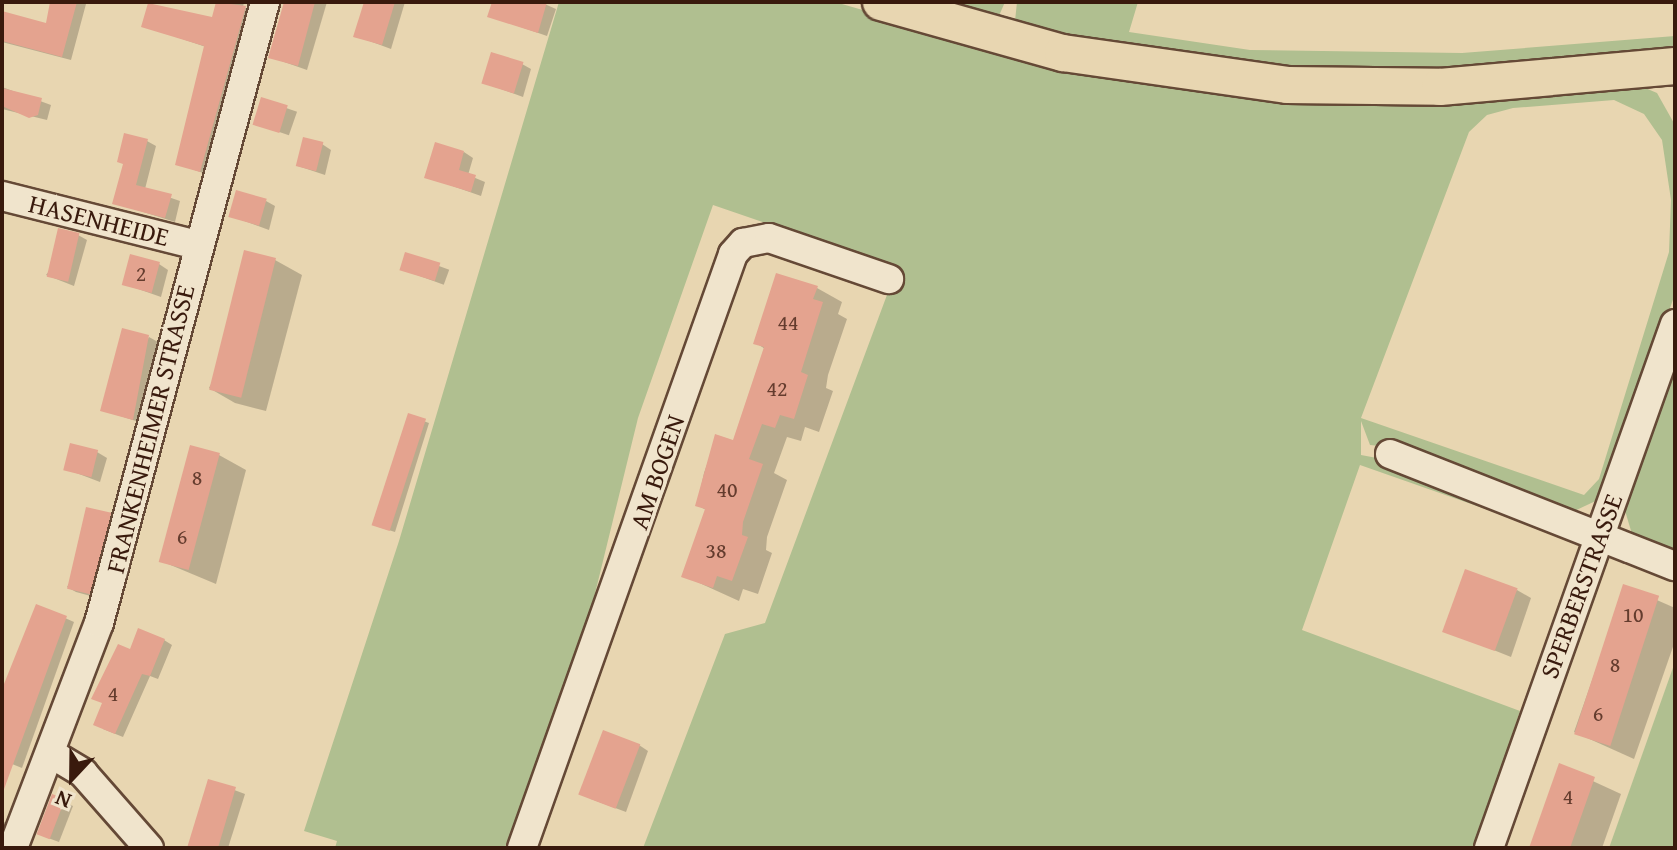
<!DOCTYPE html>
<html>
<head>
<meta charset="utf-8">
<style>
  body { margin:0 }
  #map { position:relative; width:1677px; height:850px; overflow:hidden; background:#e8d6b1; font-family:"Gentium Book Plus",serif }
  div>[style] { position:absolute }
  .green>* { inset:0; background:#b0bf90 }
  .shadow>* { inset:0; background:#0003; transform-origin:0 0 }
  .building>* { inset:0; background:#e4a38f; transform-origin:0 0 }
  .roads { filter:drop-shadow(2px 0 #654936) drop-shadow(-2px 0 #654936) drop-shadow(0 2px #654936) drop-shadow(0 -2px #654936) }
  .minor>* { height:28px; margin:-14px; padding:0 14px; transform-origin:14px; border-radius:14px; background:#f0e4cc }
  .major>* { height:36px; margin:-18px; padding:0 18px; transform-origin:18px; border-radius:18px; background:#e8d6b1 }
  span { translate:-50% -50%; white-space:nowrap; text-align:center; line-height:1.15; -webkit-text-stroke:7px #f0e4cc; paint-order:stroke }
  .number-label { font-size:22px; color:#643c2e }
  .number-label span { -webkit-text-stroke-width:0 }
  .street-label { font-size:26px; color:#391a0d }
  .frame { position:absolute; inset:0; border:4px solid #391a0d; pointer-events:none }
  .north { position:absolute; left:32px; top:738px; width:80px; height:80px; -webkit-text-stroke:6px #f0e4cc; paint-order:stroke; rotate:202deg; font-size:22px; font-weight:700; line-height:32px; text-align:center; color:#391a0d }
  .north::after { content:''; display:block; margin:auto; width:28px; height:36px; background:#391a0d; clip-path:polygon(50% 0,100% 100%,50% 72%,0 100%) }
</style>
</head>
<body>
<div id="map">
  <div class="green">
    <div style="clip-path:polygon(evenodd,559px 2px,835px 2px,1063px 68px,1267px 97px,1636px 84px,1657px 93px,1675px 125px,1675px 294px,1602px 498px,1570px 513px,1390px 447px,1370px 445px,1361px 421px,1361px 455px,1393px 461px,1568px 538px,1360px 465px,1302px 630px,1520px 711px,1474px 848px,643px 848px,725px 634px,765px 623px,897px 268px,713px 205px,638px 418px,590px 614px,505px 848px,335px 848px,337px 841px,304px 831px,399px 541px,559px 2px,1614px 100px,1644px 114px,1662px 140px,1671px 200px,1669px 252px,1599px 479px,1584px 495px,1361px 418px,1469px 132px,1487px 115px,1513px 108px,1614px 100px)"></div>
    <div style="clip-path:polygon(928px 2px,1005px 2px,998px 18px)"></div>
    <div style="clip-path:polygon(1017px 2px,1138px 2px,1129px 32px,1250px 50px,1462px 53px,1675px 36px,1675px 54px,1504px 70px,1302px 72px,1096px 45px,1015px 21px)"></div>
    <div style="clip-path:polygon(1675px 354px,1675px 560px,1632px 534px,1623px 504px)"></div>
    <div style="clip-path:polygon(1675px 662px,1675px 848px,1609px 848px)"></div>
  </div>
  <div class="shadow">
    <div style="clip-path:polygon(52px 2px,86px 4px,71px 60px,2px 42px,2px 13px,47px 25px)"></div>
    <div style="clip-path:polygon(218px 2px,244px 2px,243px 7px,254px 12px,209px 175px,177px 164px,206px 47px,144px 26px,214px 19px)"></div>
    <div style="clip-path:polygon(285px 2px,327px 2px,307px 70px,270px 57px)"></div>
    <div style="clip-path:polygon(366px 2px,405px 2px,391px 49px,356px 36px)"></div>
    <div style="clip-path:polygon(494px 2px,540px 2px,556px 9px,547px 36px,489px 16px)"></div>
    <div style="clip-path:polygon(522px 64px,531px 69px,523px 97px,484px 83px)"></div>
    <div style="clip-path:polygon(2px 87px,51px 105px,47px 120px,2px 109px)"></div>
    <div style="left:263px;top:100px;width:36px;height:25px;rotate:19deg"></div>
    <div style="clip-path:polygon(147px 141px,156px 146px,145px 189px,180px 201px,175px 222px,115px 203px)"></div>
    <div style="clip-path:polygon(322px 144px,331px 150px,325px 175px,298px 166px)"></div>
    <div style="clip-path:polygon(464px 152px,473px 158px,468px 175px,485px 182px,481px 196px,427px 177px)"></div>
    <div style="clip-path:polygon(266px 201px,275px 206px,269px 230px,231px 216px)"></div>
    <div style="clip-path:polygon(78px 235px,87px 240px,74px 286px,46px 275px)"></div>
    <div style="left:406px;top:254px;width:46px;height:16px;rotate:20deg"></div>
    <div style="clip-path:polygon(275px 260px,302px 275px,266px 411px,235px 403px,209px 388px)"></div>
    <div style="clip-path:polygon(159px 264px,168px 270px,161px 297px,124px 284px)"></div>
    <div style="clip-path:polygon(817px 288px,842px 302px,838px 314px,847px 319px,828px 375px,826px 388px,833px 391px,819px 432px,805px 427px,801px 441px,787px 437px,774px 473px,787px 480px,767px 537px,766px 550px,772px 553px,758px 594px,743px 589px,739px 601px,684px 576px,706px 510px,697px 505px,704px 473px,717px 436px,734px 442px,765px 349px,756px 343px)"></div>
    <div style="clip-path:polygon(149px 337px,158px 342px,142px 423px,102px 410px)"></div>
    <div style="clip-path:polygon(409px 416px,429px 423px,395px 532px,379px 527px)"></div>
    <div style="clip-path:polygon(97px 452px,107px 458px,100px 482px,66px 469px)"></div>
    <div style="clip-path:polygon(219px 455px,246px 470px,216px 584px,161px 561px)"></div>
    <div style="clip-path:polygon(110px 515px,119px 520px,98px 598px,76px 592px,67px 587px)"></div>
    <div style="clip-path:polygon(1625px 586px,1675px 608px,1675px 641px,1634px 759px,1574px 732px)"></div>
    <div style="clip-path:polygon(1517px 590px,1531px 598px,1511px 657px,1446px 631px)"></div>
    <div style="clip-path:polygon(38px 606px,74px 622px,22px 768px,2px 760px,2px 694px)"></div>
    <div style="clip-path:polygon(164px 640px,172px 645px,158px 679px,150px 676px,123px 737px,103px 729px,104px 704px,131px 651px)"></div>
    <div style="clip-path:polygon(639px 745px,648px 751px,626px 812px,591px 799px)"></div>
    <div style="clip-path:polygon(1560px 766px,1621px 794px,1602px 848px,1531px 848px)"></div>
    <div style="clip-path:polygon(210px 781px,245px 794px,228px 848px,189px 848px)"></div>
    <div style="clip-path:polygon(53px 797px,73px 806px,59px 842px,48px 838px)"></div>
    <div style="clip-path:polygon(2px 821px,13px 826px,2px 848px)"></div>
  </div>
  <div class="building">
    <div style="clip-path:polygon(50px 2px,77px 2px,62px 57px,2px 41px,2px 11px,46px 23px)"></div>
    <div style="clip-path:polygon(216px 2px,246px 6px,200px 172px,175px 165px,204px 46px,141px 27px,148px 3px,212px 17px)"></div>
    <div style="clip-path:polygon(284px 2px,315px 2px,298px 66px,268px 58px)"></div>
    <div style="clip-path:polygon(364px 2px,395px 2px,382px 45px,353px 37px)"></div>
    <div style="clip-path:polygon(492px 2px,547px 2px,538px 33px,487px 17px)"></div>
    <div style="left:491px;top:52px;width:34px;height:33px;rotate:17deg"></div>
    <div style="clip-path:polygon(2px 88px,42px 98px,38px 115px,29px 118px,2px 106px)"></div>
    <div style="left:261px;top:97px;width:28px;height:29px;rotate:17deg"></div>
    <div style="clip-path:polygon(124px 133px,148px 139px,136px 185px,172px 194px,165px 218px,112px 204px,123px 164px,117px 162px)"></div>
    <div style="left:303px;top:137px;width:21px;height:30px;rotate:14deg"></div>
    <div style="clip-path:polygon(435px 142px,464px 151px,459px 170px,476px 175px,471px 192px,424px 178px)"></div>
    <div style="left:236px;top:190px;width:32px;height:28px;rotate:16deg"></div>
    <div style="left:58px;top:228px;width:22px;height:50px;rotate:13deg"></div>
    <div style="left:244px;top:250px;width:33px;height:144px;rotate:14deg"></div>
    <div style="left:405px;top:252px;width:37px;height:19px;rotate:17deg"></div>
    <div style="left:130px;top:254px;width:31px;height:32px;rotate:15deg"></div>
    <div style="clip-path:polygon(776px 273px,818px 286px,813px 299px,823px 302px,801px 372px,808px 375px,794px 419px,780px 415px,775px 428px,762px 424px,749px 459px,763px 464px,743px 522px,742px 535px,748px 537px,732px 581px,717px 576px,713px 588px,681px 577px,705px 509px,695px 506px,715px 434px,733px 440px,764px 347px,753px 344px)"></div>
    <div style="clip-path:polygon(122px 328px,149px 335px,133px 420px,100px 411px)"></div>
    <div style="left:408px;top:413px;width:19px;height:118px;rotate:18deg"></div>
    <div style="left:70px;top:443px;width:29px;height:28px;rotate:14deg"></div>
    <div style="left:190px;top:445px;width:31px;height:121px;rotate:15deg"></div>
    <div style="left:86px;top:507px;width:26px;height:84px;rotate:13deg"></div>
    <div style="left:1465px;top:569px;width:56px;height:67px;rotate:20deg"></div>
    <div style="left:1623px;top:584px;width:38px;height:158px;rotate:18deg"></div>
    <div style="clip-path:polygon(36px 604px,67px 616px,3px 792px,2px 689px)"></div>
    <div style="clip-path:polygon(138px 628px,165px 639px,150px 676px,142px 674px,115px 734px,93px 725px,102px 703px,91px 699px,118px 644px,130px 649px)"></div>
    <div style="left:603px;top:730px;width:40px;height:69px;rotate:21deg"></div>
    <div style="clip-path:polygon(1559px 763px,1595px 777px,1570px 848px,1529px 848px)"></div>
    <div style="clip-path:polygon(208px 779px,236px 787px,218px 848px,187px 848px)"></div>
    <div style="left:52px;top:794px;width:14px;height:43px;rotate:21deg"></div>
  </div>
  <div class="roads">
    <div class="minor">
      <div style="left:2px;top:196px;width:201px;rotate:14.1deg"></div>
      <div style="left:1390px;top:454px;width:306px;rotate:21.5deg"></div>
      <div style="left:50px;top:753px;width:39px;rotate:31deg"></div>
      <div style="left:83px;top:773px;width:100px;rotate:48.7deg"></div>
      <div style="left:13px;top:848px;width:241px;rotate:-69.1deg"></div>
      <div style="left:99px;top:623px;width:643px;rotate:-75.03deg"></div>
      <div style="left:522px;top:848px;width:630px;rotate:-70.44deg"></div>
      <div style="left:733px;top:254px;width:15px;rotate:-48deg"></div>
      <div style="left:743px;top:243px;width:26px;rotate:-11deg"></div>
      <div style="left:769px;top:238px;width:127px;rotate:18.9deg"></div>
      <div style="left:1489px;top:848px;width:556px;rotate:-70.46deg"></div>
    </div>
    <div class="major">
      <div style="left:881px;top:2px;width:189px;rotate:15.7deg"></div>
      <div style="left:1063px;top:53px;width:226px;rotate:8.1deg"></div>
      <div style="left:1287px;top:85px;width:153px;rotate:0.7deg"></div>
      <div style="left:1440px;top:87px;width:236px;rotate:-5.1deg"></div>
    </div>
  </div>
  <div class="number-label">
    <span style="left:141px;top:274px">2</span>
    <span style="left:788px;top:323px">44</span>
    <span style="left:777px;top:389px">42</span>
    <span style="left:197px;top:478px">8</span>
    <span style="left:727px;top:490px">40</span>
    <span style="left:182px;top:537px">6</span>
    <span style="left:716px;top:551px">38</span>
    <span style="left:1633px;top:615px">10</span>
    <span style="left:1615px;top:665px">8</span>
    <span style="left:113px;top:694px">4</span>
    <span style="left:1598px;top:714px">6</span>
    <span style="left:1568px;top:797px">4</span>
  </div>
  <div class="street-label">
    <span style="left:99px;top:220px;rotate:14deg">HASENHEIDE</span>
    <span style="left:150px;top:429px;rotate:-76deg">FRANKENHEIMER STRASSE</span>
    <span style="left:657px;top:472px;rotate:-71deg">AM BOGEN</span>
    <span style="left:1581px;top:586px;rotate:-70deg">SPERBERSTRASSE</span>
  </div>
  <div class="frame"></div>
  <div class="north">N</div>
</div>
</body>
</html>
